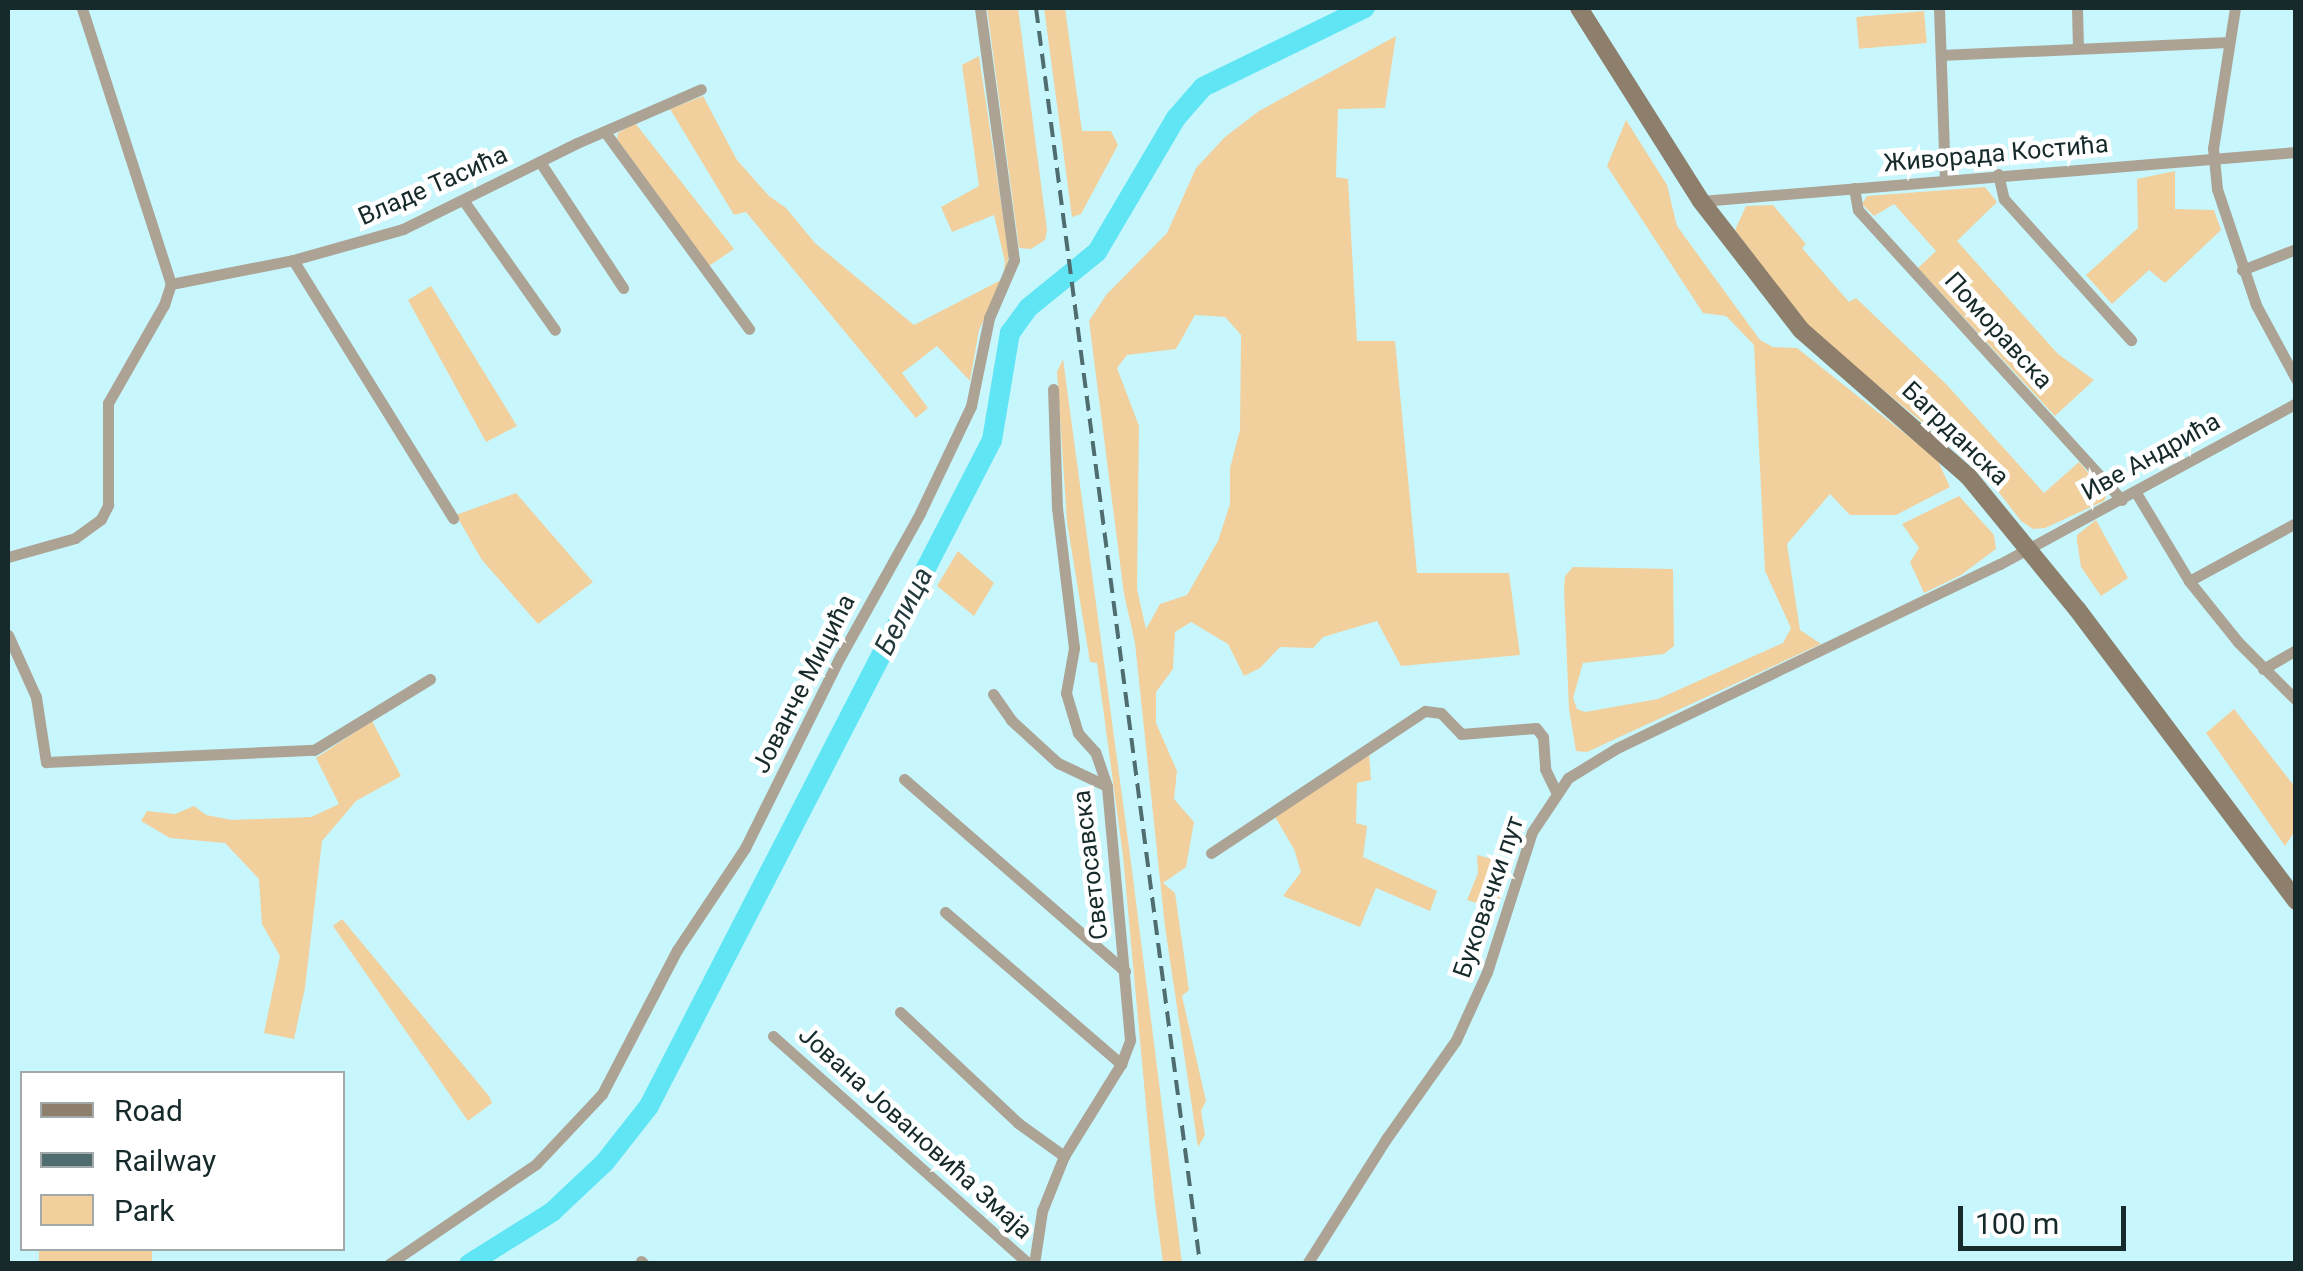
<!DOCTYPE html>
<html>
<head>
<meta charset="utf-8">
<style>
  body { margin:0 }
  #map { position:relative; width:2303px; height:1271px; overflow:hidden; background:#c7f7fd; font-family:Roboto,sans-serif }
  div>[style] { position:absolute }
  .green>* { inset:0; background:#f1d09e; transform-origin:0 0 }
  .river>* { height:20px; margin:-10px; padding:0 10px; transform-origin:10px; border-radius:10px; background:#5fe5f4 }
  .street>* { height:11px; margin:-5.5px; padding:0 5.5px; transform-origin:5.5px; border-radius:5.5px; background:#aca395 }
  .secondary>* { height:18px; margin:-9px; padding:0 9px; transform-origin:9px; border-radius:9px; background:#8d7f6b }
  .rail>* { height:4px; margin-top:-2px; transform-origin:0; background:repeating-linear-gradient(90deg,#4f6c6f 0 15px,transparent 0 23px) }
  span { translate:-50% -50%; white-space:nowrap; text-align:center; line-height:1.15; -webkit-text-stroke:9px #fff; paint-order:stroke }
  .street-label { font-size:25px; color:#16292b }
  .water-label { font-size:28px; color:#233a3d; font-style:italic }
  .frame { position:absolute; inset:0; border:10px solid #16292b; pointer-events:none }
  .legend { position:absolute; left:20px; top:1071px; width:325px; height:180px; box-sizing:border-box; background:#fff; border:2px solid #a2a9aa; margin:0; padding:12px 18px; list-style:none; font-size:30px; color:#16292b }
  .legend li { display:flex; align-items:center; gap:20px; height:50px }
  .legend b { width:50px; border:2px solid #a2a9aa }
  .scale { position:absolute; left:1958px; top:1206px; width:168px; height:45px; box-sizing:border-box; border:5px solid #16292b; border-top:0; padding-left:12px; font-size:30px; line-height:35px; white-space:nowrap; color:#16292b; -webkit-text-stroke:8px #fff; paint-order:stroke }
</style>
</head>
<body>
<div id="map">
  <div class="green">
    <div style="clip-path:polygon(987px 8px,1018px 8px,1047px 230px,1045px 240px,1031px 249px,1019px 248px)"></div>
    <div style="clip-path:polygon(1044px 8px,1065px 8px,1082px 131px,1111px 131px,1118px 145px,1081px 214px,1072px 217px)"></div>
    <div style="left:1924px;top:11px;width:32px;height:68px;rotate:85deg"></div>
    <div style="clip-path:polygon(evenodd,1396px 36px,1385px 108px,1338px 109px,1336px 177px,1348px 179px,1357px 341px,1395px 341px,1417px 573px,1509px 573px,1520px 655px,1401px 666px,1377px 621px,1323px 637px,1313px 648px,1280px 647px,1260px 668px,1244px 676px,1228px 644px,1191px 622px,1175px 632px,1173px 669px,1156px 692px,1156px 723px,1177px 771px,1174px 799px,1194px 822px,1186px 867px,1163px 883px,1175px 893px,1189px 990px,1182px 996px,1206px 1101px,1201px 1111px,1205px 1135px,1198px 1147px,1165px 927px,1135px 643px,1124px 594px,1089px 321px,1106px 295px,1167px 233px,1196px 168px,1225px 137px,1259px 111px,1396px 36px,1195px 315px,1225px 317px,1241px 335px,1240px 430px,1230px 468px,1230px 504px,1218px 541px,1187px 595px,1160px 604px,1146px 629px,1137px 589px,1139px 426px,1117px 368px,1127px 355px,1176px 349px,1195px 315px)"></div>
    <div style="clip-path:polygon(979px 56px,1009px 256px,1003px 280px,979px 330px,970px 381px,937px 346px,902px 373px,928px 408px,916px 418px,746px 212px,734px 215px,670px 109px,703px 96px,737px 160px,769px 196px,786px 208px,815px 243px,914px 325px,1003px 279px,1005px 262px,994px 215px,952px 232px,941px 207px,979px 186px,962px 65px)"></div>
    <div style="clip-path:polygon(1626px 120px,1667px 185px,1677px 226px,1760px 340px,1773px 347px,1797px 348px,1937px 459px,1950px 487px,1896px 515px,1850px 515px,1830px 494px,1787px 544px,1800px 630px,1821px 644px,1587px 752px,1576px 751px,1569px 709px,1564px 590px,1565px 576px,1573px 567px,1673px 569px,1674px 646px,1664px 654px,1583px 663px,1573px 698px,1577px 709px,1585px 712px,1658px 699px,1783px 643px,1791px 628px,1765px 571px,1754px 345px,1726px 316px,1703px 313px,1607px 166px)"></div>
    <div style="clip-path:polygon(635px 123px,734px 249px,709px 266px,617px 139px,618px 133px)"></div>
    <div style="clip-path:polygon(2175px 171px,2175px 209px,2214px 210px,2221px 230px,2165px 283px,2149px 270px,2112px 304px,2086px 275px,2138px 228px,2137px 179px)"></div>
    <div style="clip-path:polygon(1985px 187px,1997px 202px,1957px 241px,2058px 354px,2094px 380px,2055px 416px,1918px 268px,1936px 251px,1894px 204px,1874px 216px,1862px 204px,1867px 196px)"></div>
    <div style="clip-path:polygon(1773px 205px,1806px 244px,1802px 248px,1849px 302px,1856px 298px,1947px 385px,2044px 493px,2079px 462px,2107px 495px,2104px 501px,2045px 528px,2033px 529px,2021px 521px,1984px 473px,1807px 327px,1735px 230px,1746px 206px)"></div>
    <div style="clip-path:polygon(431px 286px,517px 426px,486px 442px,408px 300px)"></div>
    <div style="clip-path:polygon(1063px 359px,1130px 855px,1182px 1263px,1163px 1263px,1155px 1203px,1123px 856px,1097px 663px,1090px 662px,1067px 522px,1057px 372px)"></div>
    <div style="clip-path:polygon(516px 493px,593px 582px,538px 624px,482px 560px,456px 515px)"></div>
    <div style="clip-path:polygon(1959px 496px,1994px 535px,1996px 549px,1961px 575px,1924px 593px,1910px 562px,1919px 548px,1902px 524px)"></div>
    <div style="clip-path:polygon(2096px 520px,2128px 578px,2101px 596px,2081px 567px,2077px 541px,2077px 535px)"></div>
    <div style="clip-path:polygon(958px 551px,994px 583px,974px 616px,937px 586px)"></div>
    <div style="clip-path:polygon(2234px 709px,2295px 787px,2295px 831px,2285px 846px,2206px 733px)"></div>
    <div style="clip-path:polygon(372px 721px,401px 776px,356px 801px,322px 841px,305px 988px,294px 1039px,264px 1033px,280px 956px,262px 924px,259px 879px,225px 843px,170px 838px,141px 821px,147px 811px,175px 814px,194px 806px,206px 815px,232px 820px,311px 817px,339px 804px,316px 758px)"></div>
    <div style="clip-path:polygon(1369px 753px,1371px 780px,1357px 783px,1356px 823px,1367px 826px,1363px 857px,1437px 891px,1430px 911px,1376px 888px,1360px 927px,1283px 896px,1301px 872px,1294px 849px,1275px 817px)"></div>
    <div style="clip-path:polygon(1477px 855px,1508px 863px,1498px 910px,1467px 900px,1478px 873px)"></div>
    <div style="clip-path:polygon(342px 919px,489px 1096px,492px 1103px,468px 1121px,333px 926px)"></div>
    <div style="left:39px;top:1249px;width:113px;height:15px"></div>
  </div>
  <div class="river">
    <div style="left:469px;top:1264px;width:98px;rotate:-32.1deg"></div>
    <div style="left:552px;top:1212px;width:73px;rotate:-43.3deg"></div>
    <div style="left:605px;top:1162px;width:71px;rotate:-51.8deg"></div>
    <div style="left:649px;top:1106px;width:749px;rotate:-62.75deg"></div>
    <div style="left:992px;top:440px;width:109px;rotate:-80.5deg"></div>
    <div style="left:1010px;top:333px;width:31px;rotate:-54deg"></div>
    <div style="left:1028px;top:308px;width:89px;rotate:-39.1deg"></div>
    <div style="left:1097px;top:252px;width:156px;rotate:-59.5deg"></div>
    <div style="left:1176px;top:118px;width:41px;rotate:-48.9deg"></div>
    <div style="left:1203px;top:87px;width:180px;rotate:-26deg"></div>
  </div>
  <div class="street">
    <div style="left:1939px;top:8px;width:170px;rotate:88deg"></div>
    <div style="left:2077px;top:8px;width:40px;rotate:88.6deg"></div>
    <div style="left:2235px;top:8px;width:142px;rotate:98.9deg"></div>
    <div style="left:2213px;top:148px;width:41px;rotate:84.4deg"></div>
    <div style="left:2217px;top:189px;width:122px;rotate:71.4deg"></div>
    <div style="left:2256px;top:305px;width:84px;rotate:61.6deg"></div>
    <div style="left:1941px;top:55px;width:288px;rotate:-2.6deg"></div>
    <div style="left:605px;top:132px;width:244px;rotate:53.8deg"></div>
    <div style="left:540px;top:162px;width:151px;rotate:56.6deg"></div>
    <div style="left:1998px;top:174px;width:26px;rotate:77deg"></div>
    <div style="left:2004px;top:199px;width:190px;rotate:48deg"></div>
    <div style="left:1854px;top:188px;width:22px;rotate:80deg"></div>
    <div style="left:1858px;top:210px;width:392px;rotate:47.7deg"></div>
    <div style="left:463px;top:200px;width:159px;rotate:54.7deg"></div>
    <div style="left:1701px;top:201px;width:597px;rotate:-4.71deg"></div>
    <div style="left:293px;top:260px;width:304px;rotate:58.2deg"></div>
    <div style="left:2242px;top:270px;width:58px;rotate:-21.3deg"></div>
    <div style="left:171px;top:284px;width:124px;rotate:-11.1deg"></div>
    <div style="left:293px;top:260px;width:114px;rotate:-15.7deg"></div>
    <div style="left:403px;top:229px;width:194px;rotate:-26.3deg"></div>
    <div style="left:577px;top:143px;width:135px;rotate:-23.5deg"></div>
    <div style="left:2135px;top:491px;width:105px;rotate:59deg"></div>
    <div style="left:2189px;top:581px;width:78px;rotate:51.2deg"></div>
    <div style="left:2238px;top:642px;width:82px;rotate:45deg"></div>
    <div style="left:8px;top:557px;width:70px;rotate:-15.8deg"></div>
    <div style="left:75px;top:538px;width:32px;rotate:-36deg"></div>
    <div style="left:101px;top:519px;width:16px;rotate:-63deg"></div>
    <div style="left:108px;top:505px;width:102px;rotate:-90deg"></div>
    <div style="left:108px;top:403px;width:113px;rotate:-60.3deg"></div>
    <div style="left:164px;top:305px;width:22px;rotate:-72deg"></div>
    <div style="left:171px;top:284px;width:290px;rotate:-107.9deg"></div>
    <div style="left:2189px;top:581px;width:122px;rotate:-28.5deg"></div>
    <div style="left:8px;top:635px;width:68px;rotate:65.7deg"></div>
    <div style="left:36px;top:697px;width:66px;rotate:81.3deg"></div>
    <div style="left:46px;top:762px;width:268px;rotate:-2.6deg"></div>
    <div style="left:314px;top:750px;width:136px;rotate:-31.5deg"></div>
    <div style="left:2263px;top:669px;width:38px;rotate:-30deg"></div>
    <div style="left:993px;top:694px;width:32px;rotate:55deg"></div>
    <div style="left:1011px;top:720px;width:64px;rotate:42.5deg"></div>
    <div style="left:1058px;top:763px;width:54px;rotate:25.1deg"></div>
    <div style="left:904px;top:779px;width:293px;rotate:41deg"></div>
    <div style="left:1211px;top:853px;width:257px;rotate:-33.6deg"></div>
    <div style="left:1425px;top:711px;width:16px;rotate:7deg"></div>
    <div style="left:1441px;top:713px;width:29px;rotate:46deg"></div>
    <div style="left:1461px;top:734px;width:75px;rotate:-4.6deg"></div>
    <div style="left:1536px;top:728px;width:11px;rotate:52deg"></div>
    <div style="left:1543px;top:737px;width:32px;rotate:86deg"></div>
    <div style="left:1545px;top:769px;width:25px;rotate:64deg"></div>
    <div style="left:945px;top:912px;width:233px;rotate:40.8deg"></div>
    <div style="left:900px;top:1012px;width:162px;rotate:43.2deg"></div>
    <div style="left:1018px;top:1123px;width:57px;rotate:35.7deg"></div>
    <div style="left:773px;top:1036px;width:343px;rotate:41.7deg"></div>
    <div style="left:641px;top:1261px;width:4px;rotate:45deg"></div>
    <div style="left:389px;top:1264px;width:178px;rotate:-34.2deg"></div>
    <div style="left:536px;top:1164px;width:96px;rotate:-46.7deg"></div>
    <div style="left:602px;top:1094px;width:162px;rotate:-62.5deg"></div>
    <div style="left:677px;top:950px;width:123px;rotate:-56.3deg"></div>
    <div style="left:745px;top:848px;width:213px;rotate:-63.6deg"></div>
    <div style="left:840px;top:657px;width:165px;rotate:-60.9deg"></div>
    <div style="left:920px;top:513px;width:119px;rotate:-64.5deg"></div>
    <div style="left:971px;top:406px;width:90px;rotate:-78.4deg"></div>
    <div style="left:989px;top:318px;width:63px;rotate:-66.7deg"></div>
    <div style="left:1014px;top:260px;width:254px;rotate:-97.7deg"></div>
    <div style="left:1034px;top:1264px;width:54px;rotate:-81.4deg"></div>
    <div style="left:1042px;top:1211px;width:59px;rotate:-68.2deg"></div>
    <div style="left:1064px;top:1156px;width:108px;rotate:-58.2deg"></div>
    <div style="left:1121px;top:1064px;width:26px;rotate:-69deg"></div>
    <div style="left:1130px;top:1040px;width:255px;rotate:-95.2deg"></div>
    <div style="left:1107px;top:786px;width:36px;rotate:-109deg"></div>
    <div style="left:1095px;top:752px;width:25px;rotate:-132deg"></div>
    <div style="left:1078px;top:733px;width:42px;rotate:-106.7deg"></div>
    <div style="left:1066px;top:693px;width:46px;rotate:-79.9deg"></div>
    <div style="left:1074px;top:648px;width:141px;rotate:-96.9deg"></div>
    <div style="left:1057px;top:508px;width:119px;rotate:-91.9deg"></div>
    <div style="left:1307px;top:1264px;width:148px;rotate:-57.7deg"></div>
    <div style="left:1386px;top:1139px;width:121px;rotate:-54.7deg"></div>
    <div style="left:1456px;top:1040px;width:75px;rotate:-65.5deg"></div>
    <div style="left:1487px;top:972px;width:147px;rotate:-72.2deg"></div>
    <div style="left:1532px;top:832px;width:65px;rotate:-56.3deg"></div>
    <div style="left:1568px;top:778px;width:57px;rotate:-31.5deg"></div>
    <div style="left:1617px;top:748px;width:425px;rotate:-25.7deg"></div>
    <div style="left:2000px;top:564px;width:337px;rotate:-28.5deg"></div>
  </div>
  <div class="secondary">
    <div style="left:1579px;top:8px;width:228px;rotate:57.7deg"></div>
    <div style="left:1701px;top:201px;width:163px;rotate:52.2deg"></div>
    <div style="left:1801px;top:330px;width:222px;rotate:41.2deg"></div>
    <div style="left:1968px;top:476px;width:172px;rotate:50.7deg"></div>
    <div style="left:2077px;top:609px;width:365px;rotate:53.1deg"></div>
  </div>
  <div class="rail">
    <div style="left:1036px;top:8px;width:1267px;rotate:82.56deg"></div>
  </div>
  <div class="street-label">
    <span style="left:1996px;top:154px;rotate:-5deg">Живорада Костића</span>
    <span style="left:433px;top:186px;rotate:-24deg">Владе Тасића</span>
    <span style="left:1998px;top:331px;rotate:48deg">Поморавска</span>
    <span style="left:1955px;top:434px;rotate:44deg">Багрданска</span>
    <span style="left:2151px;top:457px;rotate:-29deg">Иве Андрића</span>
    <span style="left:804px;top:684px;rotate:-63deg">Јованче Мицића</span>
    <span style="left:1091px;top:865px;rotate:-97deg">Светосавска</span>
    <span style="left:1489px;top:897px;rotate:-71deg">Буковачки пут</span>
    <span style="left:915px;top:1133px;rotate:42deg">Јована Јовановића Змаја</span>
  </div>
  <div class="water-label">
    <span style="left:904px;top:611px;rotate:-63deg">Белица</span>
  </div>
  <div class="frame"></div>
  <ul class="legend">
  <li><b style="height:12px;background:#8d7f6b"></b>Road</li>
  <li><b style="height:12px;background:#4f6c6f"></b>Railway</li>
  <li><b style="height:28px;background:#f1d09e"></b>Park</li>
  </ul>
  <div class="scale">100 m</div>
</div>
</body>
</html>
